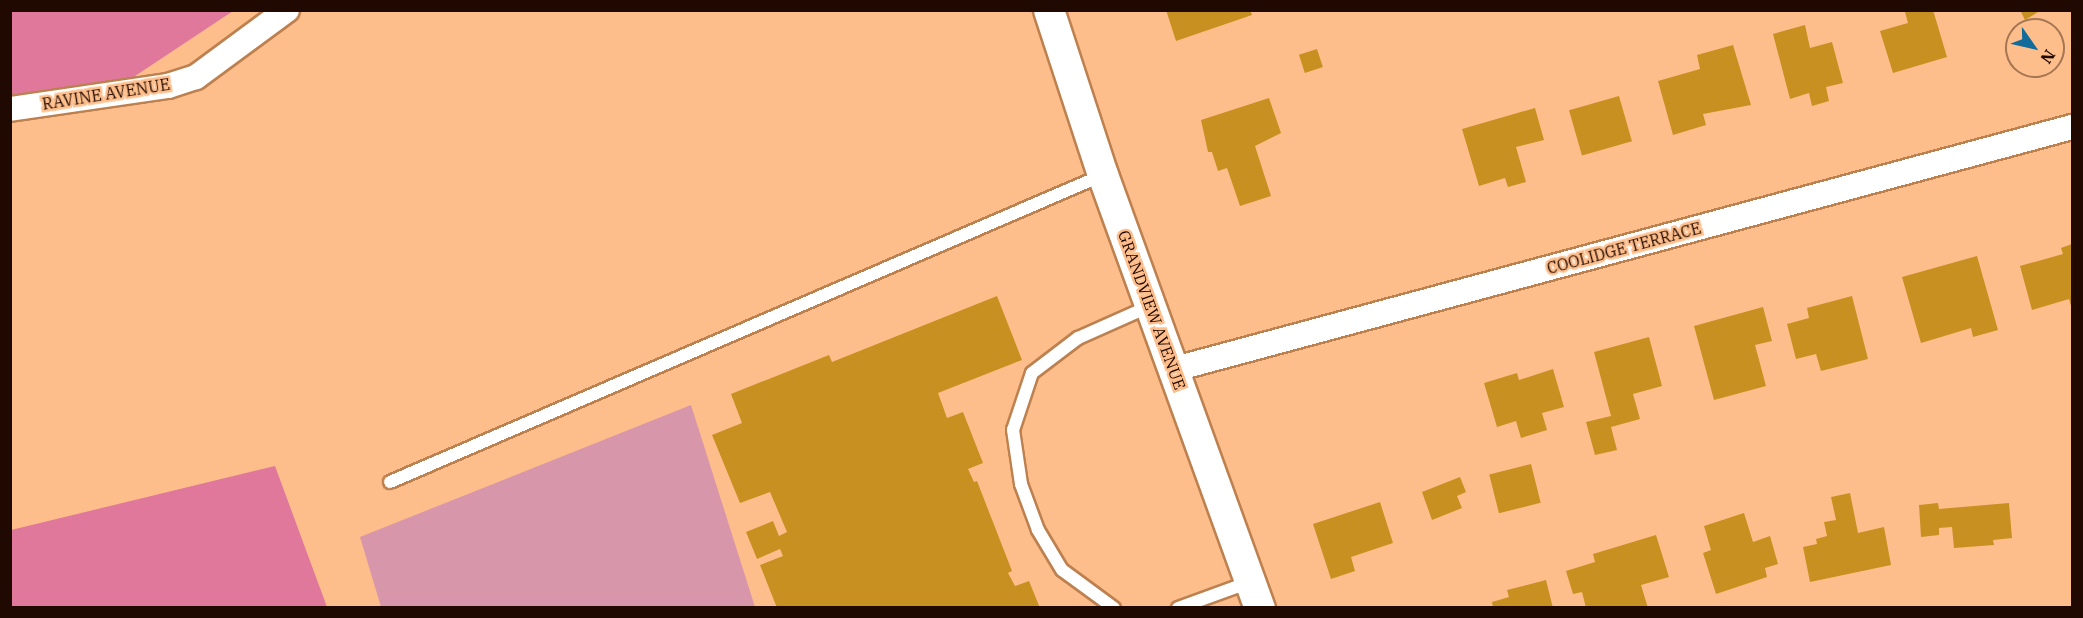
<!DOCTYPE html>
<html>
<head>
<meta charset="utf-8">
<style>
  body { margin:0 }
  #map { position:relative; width:2083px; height:618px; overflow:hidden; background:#febe8b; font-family:"IBM Plex Serif",serif }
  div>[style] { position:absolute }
  .green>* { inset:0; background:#d796aa }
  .forest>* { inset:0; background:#e0789c }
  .building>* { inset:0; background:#c89020; transform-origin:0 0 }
  .roads { filter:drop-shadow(2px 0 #bd804f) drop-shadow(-2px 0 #bd804f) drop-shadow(0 2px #bd804f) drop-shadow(0 -2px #bd804f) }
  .service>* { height:12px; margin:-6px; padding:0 6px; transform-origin:6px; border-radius:6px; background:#fff }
  .minor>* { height:24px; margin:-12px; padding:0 12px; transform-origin:12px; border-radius:12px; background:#fff }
  .tertiary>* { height:30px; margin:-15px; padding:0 15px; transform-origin:15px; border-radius:15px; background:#fff }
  span { translate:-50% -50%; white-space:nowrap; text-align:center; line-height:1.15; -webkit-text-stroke:5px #febe8b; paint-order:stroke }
  .street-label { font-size:16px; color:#200900 }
  .frame { position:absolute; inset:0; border:12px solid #200900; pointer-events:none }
  .north { position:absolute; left:2005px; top:18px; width:60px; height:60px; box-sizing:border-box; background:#febe8b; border:2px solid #a57653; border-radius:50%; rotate:124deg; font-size:16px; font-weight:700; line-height:24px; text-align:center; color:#200900 }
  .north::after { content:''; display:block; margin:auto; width:21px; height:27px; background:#116b9b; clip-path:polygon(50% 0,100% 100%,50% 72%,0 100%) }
</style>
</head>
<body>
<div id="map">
  <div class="green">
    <div style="clip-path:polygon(691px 405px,755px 607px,381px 607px,360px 537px)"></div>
  </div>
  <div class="forest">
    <div style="clip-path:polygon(10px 11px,233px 11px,102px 98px,11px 112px)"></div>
    <div style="clip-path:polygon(275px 466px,327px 607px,11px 607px,11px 530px)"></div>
  </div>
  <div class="building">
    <div style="clip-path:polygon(1166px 10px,1250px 10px,1252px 15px,1176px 41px)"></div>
    <div style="clip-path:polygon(1933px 10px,1947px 57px,1893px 73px,1880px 31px,1908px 23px,1905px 12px)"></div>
    <div style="clip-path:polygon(2020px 10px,2041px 10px,2025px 20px)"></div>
    <div style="clip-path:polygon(1805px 25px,1810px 48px,1832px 42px,1843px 83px,1826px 87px,1829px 101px,1812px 106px,1809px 93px,1790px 99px,1773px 34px)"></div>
    <div style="clip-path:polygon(1733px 45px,1751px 105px,1703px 114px,1706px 125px,1673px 135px,1658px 81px,1700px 69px,1697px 55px)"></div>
    <div style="left:1317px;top:49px;width:19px;height:19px;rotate:72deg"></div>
    <div style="left:1619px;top:96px;width:47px;height:52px;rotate:74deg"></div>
    <div style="clip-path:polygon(1269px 98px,1281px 133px,1255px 146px,1271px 196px,1240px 206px,1227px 168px,1218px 171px,1212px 152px,1208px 152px,1201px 120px)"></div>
    <div style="clip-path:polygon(1535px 108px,1544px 140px,1516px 147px,1526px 182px,1508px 187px,1505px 178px,1479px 186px,1462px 129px)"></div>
    <div style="clip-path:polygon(2072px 244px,2072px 310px,2069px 299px,2032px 310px,2020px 266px,2063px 254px,2061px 248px)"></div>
    <div style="clip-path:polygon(1977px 256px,1998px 330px,1973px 337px,1971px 328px,1921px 343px,1902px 277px)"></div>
    <div style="clip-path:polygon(997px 296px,1022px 360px,938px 393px,947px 418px,963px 412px,983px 463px,968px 469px,974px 482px,977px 481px,1012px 571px,1008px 573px,1015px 586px,1029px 581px,1040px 608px,777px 608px,760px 565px,783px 556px,780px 549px,757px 559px,746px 532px,773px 521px,779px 536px,787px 532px,770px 492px,740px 503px,712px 435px,742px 423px,731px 394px,829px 355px,832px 362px)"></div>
    <div style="clip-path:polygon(1852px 296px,1868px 359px,1821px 371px,1816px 354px,1796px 359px,1787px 324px,1809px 318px,1807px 308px)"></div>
    <div style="clip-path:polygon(1763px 307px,1772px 341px,1755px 345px,1766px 386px,1714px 400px,1694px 326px)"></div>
    <div style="clip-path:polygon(1649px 337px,1662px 386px,1633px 394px,1640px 419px,1611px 427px,1617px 450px,1595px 455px,1586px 422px,1611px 416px,1594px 352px)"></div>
    <div style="clip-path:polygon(1553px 369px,1564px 407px,1542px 413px,1547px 430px,1521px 438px,1516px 421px,1497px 427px,1484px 383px,1517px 373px,1519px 380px)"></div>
    <div style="left:1531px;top:464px;width:40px;height:43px;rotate:76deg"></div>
    <div style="clip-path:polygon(1460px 477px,1466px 492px,1457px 496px,1462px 508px,1432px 520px,1422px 492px)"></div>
    <div style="clip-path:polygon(1850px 493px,1858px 533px,1884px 527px,1891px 565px,1810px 582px,1803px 547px,1817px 544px,1816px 539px,1827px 536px,1824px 522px,1836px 520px,1831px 497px)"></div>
    <div style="clip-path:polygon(1380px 502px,1393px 543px,1351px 557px,1355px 571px,1331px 579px,1313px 524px)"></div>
    <div style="clip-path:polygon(1938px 503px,1939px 509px,2009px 503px,2012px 538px,1993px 540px,1994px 545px,1954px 548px,1952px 527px,1939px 528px,1939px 535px,1921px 537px,1919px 505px)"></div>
    <div style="clip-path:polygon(1744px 513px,1753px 542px,1770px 536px,1778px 564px,1765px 568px,1767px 577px,1716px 594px,1703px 553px,1711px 550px,1704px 526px)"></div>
    <div style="clip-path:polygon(1656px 535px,1669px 577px,1641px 585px,1648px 608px,1586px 608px,1582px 592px,1573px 594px,1566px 571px,1595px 562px,1593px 554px)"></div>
    <div style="clip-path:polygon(1546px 580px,1553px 608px,1493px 608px,1492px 602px,1509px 597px,1507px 590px)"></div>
  </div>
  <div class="roads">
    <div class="service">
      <div style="left:390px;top:482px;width:776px;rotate:-23.3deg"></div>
      <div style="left:1114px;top:608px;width:64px;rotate:-143.8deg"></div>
      <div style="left:1062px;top:570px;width:47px;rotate:-121deg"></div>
      <div style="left:1038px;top:530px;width:49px;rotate:-110.3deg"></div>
      <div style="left:1021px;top:484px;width:55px;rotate:-98.4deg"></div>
      <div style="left:1013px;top:430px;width:60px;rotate:-71.6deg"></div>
      <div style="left:1032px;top:373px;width:58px;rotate:-37.3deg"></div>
      <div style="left:1078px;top:338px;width:79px;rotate:-24deg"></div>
      <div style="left:1178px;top:608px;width:77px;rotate:-19.9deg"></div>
    </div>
    <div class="minor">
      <div style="left:10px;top:109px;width:160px;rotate:-8.3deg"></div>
      <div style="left:168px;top:86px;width:29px;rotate:-18deg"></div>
      <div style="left:196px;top:77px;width:113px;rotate:-36.4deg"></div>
      <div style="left:1175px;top:369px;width:929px;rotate:-15.1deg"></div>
    </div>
    <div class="tertiary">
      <div style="left:1049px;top:10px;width:174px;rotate:71.9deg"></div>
      <div style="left:1103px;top:175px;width:461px;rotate:70.1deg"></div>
    </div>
  </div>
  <div class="street-label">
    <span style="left:106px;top:94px;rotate:-9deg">RAVINE AVENUE</span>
    <span style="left:1624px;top:248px;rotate:-15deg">COOLIDGE TERRACE</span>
    <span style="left:1152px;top:310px;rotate:70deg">GRANDVIEW AVENUE</span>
  </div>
  <div class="frame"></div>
  <div class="north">N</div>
</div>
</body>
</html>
